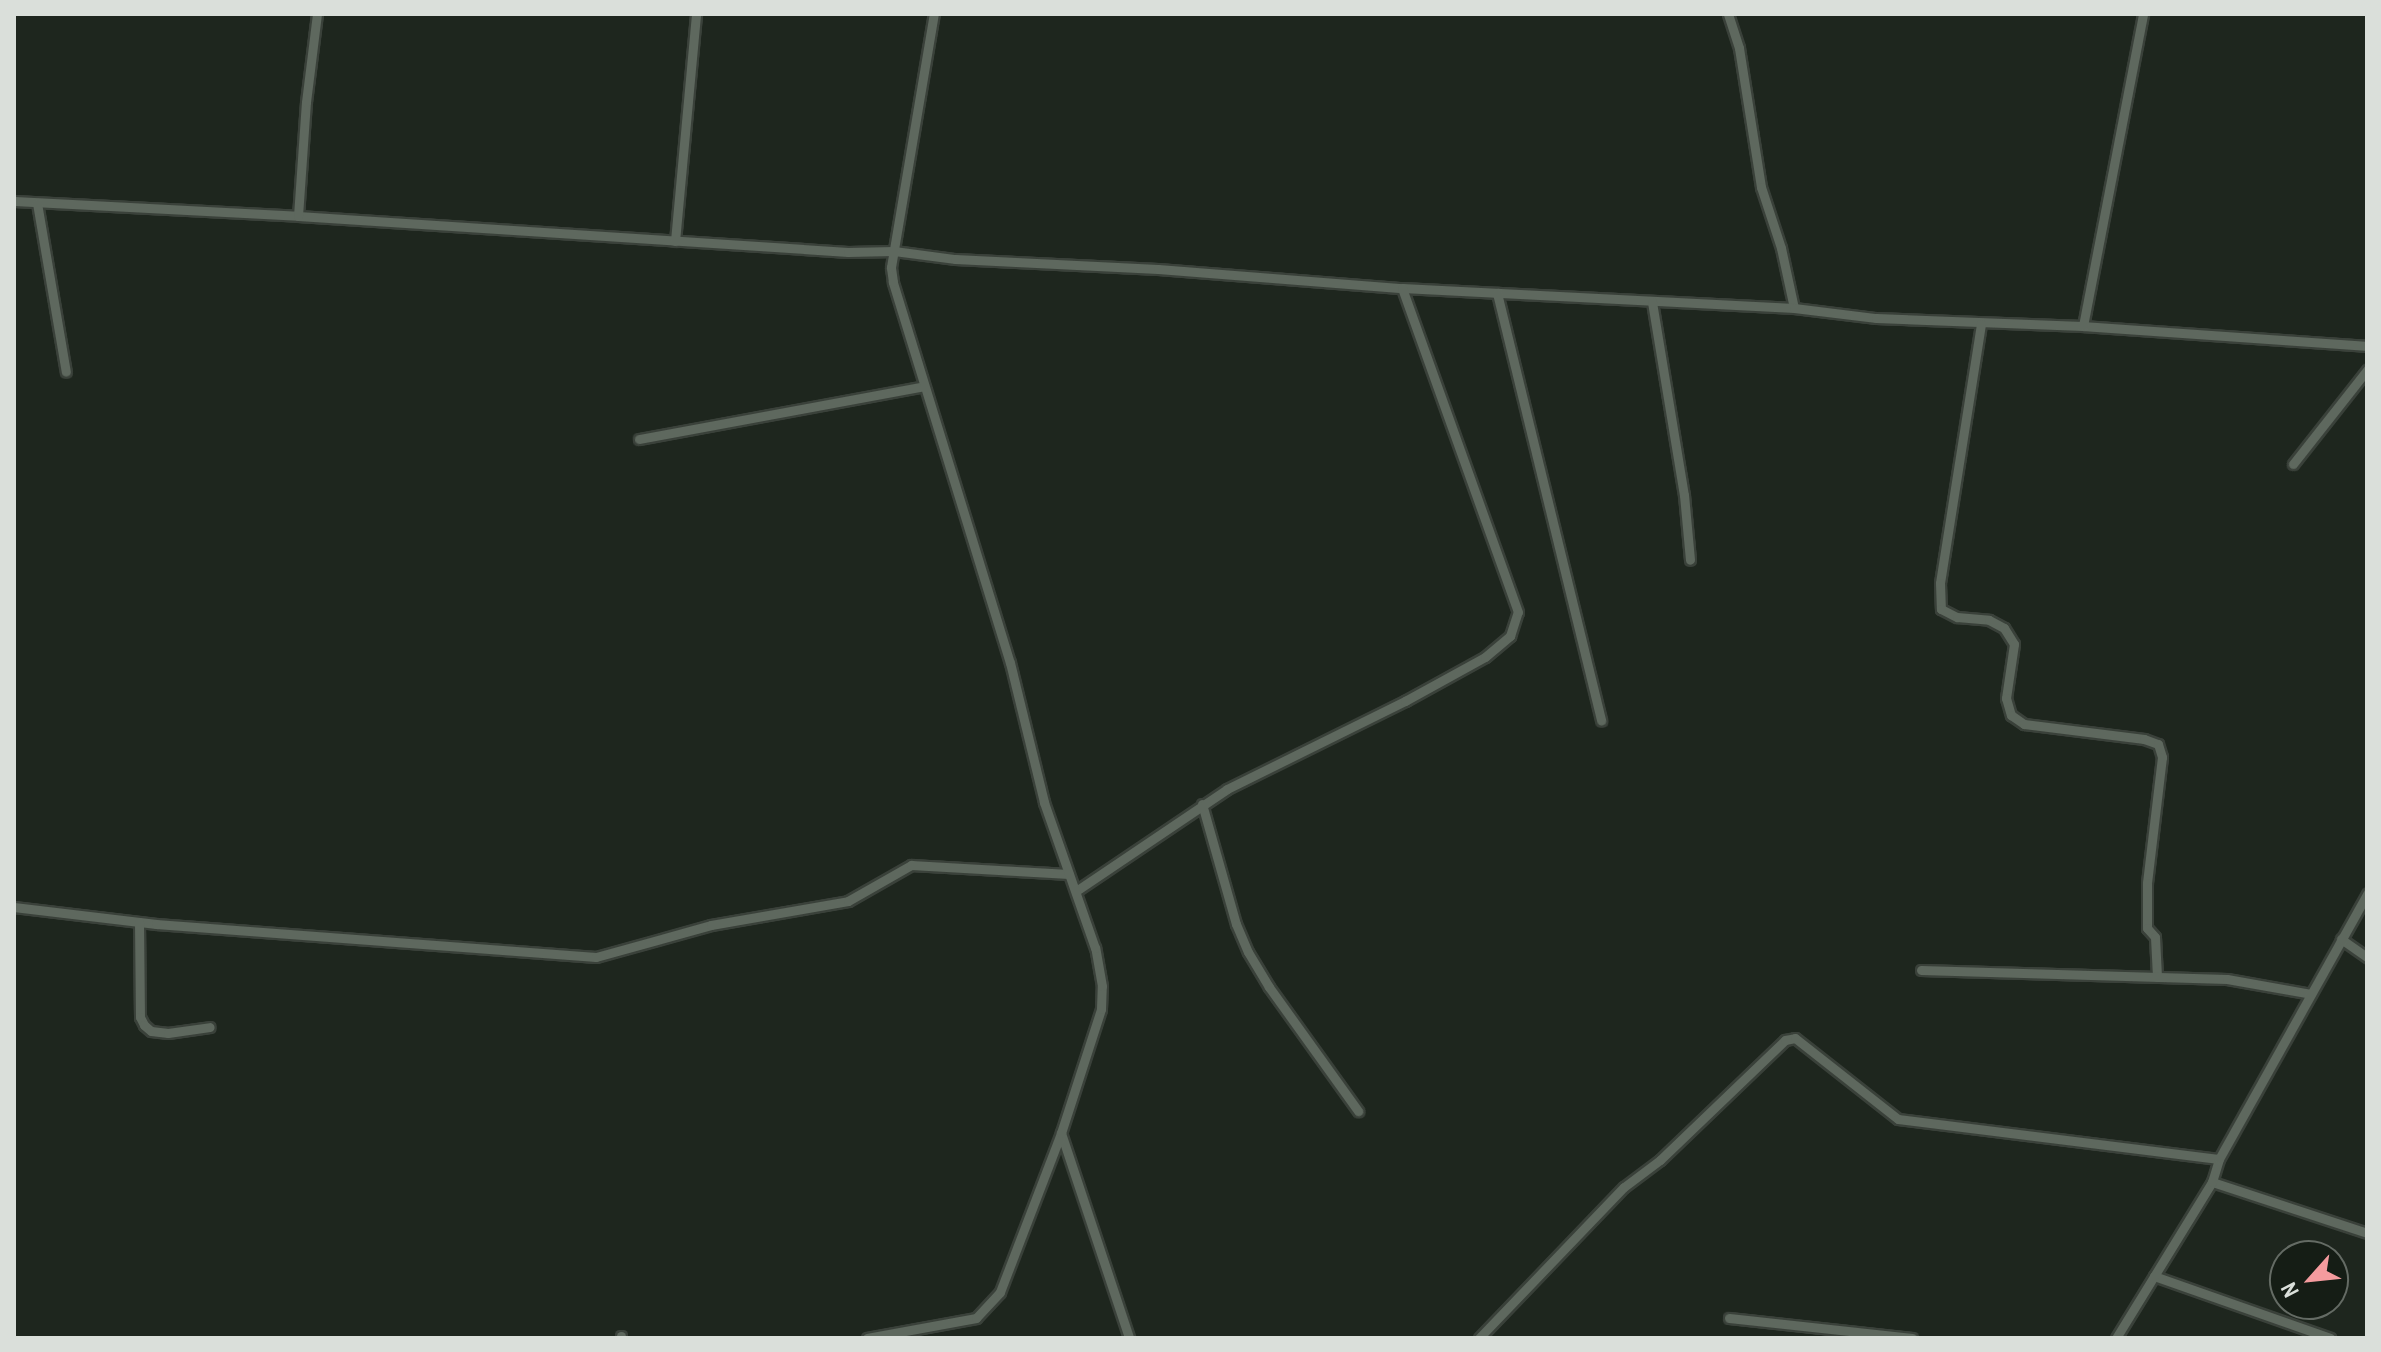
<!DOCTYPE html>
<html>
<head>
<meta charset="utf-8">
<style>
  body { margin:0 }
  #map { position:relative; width:2381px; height:1352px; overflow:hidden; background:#1e261e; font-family:"Archivo Narrow",sans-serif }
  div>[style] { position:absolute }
  .roads { filter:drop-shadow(2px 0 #3a413a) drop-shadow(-2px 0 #3a413a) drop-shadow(0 2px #3a413a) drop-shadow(0 -2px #3a413a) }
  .street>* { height:9px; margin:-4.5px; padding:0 4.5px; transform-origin:4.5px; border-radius:4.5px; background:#5e685e }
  span { translate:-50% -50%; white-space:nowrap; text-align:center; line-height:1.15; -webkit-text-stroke:7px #151d15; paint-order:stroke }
  .frame { position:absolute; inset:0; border:16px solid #dadfda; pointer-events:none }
  .north { position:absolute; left:2269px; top:1240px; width:80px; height:80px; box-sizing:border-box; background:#151d15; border:2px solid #646b64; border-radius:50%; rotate:243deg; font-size:22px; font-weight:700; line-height:32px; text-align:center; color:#dadfda }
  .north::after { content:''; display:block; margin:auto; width:28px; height:36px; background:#f59b9e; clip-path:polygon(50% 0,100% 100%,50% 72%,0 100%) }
</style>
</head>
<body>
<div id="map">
  <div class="roads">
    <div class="street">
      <div style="left:1728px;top:14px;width:36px;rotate:72deg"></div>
      <div style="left:1739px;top:48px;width:141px;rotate:81deg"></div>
      <div style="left:1761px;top:187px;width:64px;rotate:71.8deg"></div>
      <div style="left:1781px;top:248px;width:61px;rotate:77.8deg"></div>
      <div style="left:14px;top:201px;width:284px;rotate:3deg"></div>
      <div style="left:298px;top:216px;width:551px;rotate:3.74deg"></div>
      <div style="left:848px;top:252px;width:46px;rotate:-1.2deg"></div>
      <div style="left:894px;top:251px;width:62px;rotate:7.5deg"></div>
      <div style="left:955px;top:259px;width:203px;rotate:2.8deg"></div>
      <div style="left:1158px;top:269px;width:245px;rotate:4.5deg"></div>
      <div style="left:1402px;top:288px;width:393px;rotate:2.9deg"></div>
      <div style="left:1794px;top:308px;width:83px;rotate:7deg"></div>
      <div style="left:1876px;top:318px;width:207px;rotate:2.2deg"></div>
      <div style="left:2083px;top:326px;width:285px;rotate:4deg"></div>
      <div style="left:37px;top:203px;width:171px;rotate:80.3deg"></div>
      <div style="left:298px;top:216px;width:114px;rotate:-86deg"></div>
      <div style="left:306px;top:102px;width:89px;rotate:-82.9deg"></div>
      <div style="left:675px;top:241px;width:228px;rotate:-84.7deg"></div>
      <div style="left:1497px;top:293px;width:440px;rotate:76.3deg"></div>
      <div style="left:1652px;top:302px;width:196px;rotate:80.6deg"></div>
      <div style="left:1684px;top:495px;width:65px;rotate:84.7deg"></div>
      <div style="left:1981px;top:324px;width:262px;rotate:99deg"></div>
      <div style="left:1940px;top:583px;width:26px;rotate:88deg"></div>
      <div style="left:1941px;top:609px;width:18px;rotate:27deg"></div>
      <div style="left:1957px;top:617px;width:32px;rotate:5deg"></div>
      <div style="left:1989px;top:620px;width:17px;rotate:28deg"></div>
      <div style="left:2004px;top:628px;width:19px;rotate:58deg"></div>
      <div style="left:2014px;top:644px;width:55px;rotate:98.4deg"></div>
      <div style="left:2006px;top:698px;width:18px;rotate:74deg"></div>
      <div style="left:2011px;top:715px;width:16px;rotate:35deg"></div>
      <div style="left:2024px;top:724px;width:121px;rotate:7.1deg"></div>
      <div style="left:2144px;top:739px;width:15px;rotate:20deg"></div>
      <div style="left:2158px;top:744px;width:14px;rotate:73deg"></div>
      <div style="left:2162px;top:757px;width:127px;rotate:96.8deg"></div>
      <div style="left:2147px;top:883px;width:45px;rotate:90deg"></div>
      <div style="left:2147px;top:928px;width:12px;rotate:48deg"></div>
      <div style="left:2155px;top:937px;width:40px;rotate:87.1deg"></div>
      <div style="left:2083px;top:326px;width:318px;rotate:-79.1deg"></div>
      <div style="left:639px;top:439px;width:290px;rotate:-10.5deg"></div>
      <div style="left:2293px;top:464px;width:120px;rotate:-51.8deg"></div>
      <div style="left:1202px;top:804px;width:125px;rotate:74.2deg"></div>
      <div style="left:1236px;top:924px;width:30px;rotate:67deg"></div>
      <div style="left:1248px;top:952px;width:41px;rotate:59deg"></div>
      <div style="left:1269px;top:987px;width:153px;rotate:54.3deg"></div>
      <div style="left:1076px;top:891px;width:182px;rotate:-34deg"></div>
      <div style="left:1227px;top:789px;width:199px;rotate:-26.3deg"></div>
      <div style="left:1405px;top:701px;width:91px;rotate:-28.8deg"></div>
      <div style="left:1485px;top:657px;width:33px;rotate:-40deg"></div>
      <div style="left:1510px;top:636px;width:25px;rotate:-72deg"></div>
      <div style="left:1518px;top:612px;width:344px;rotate:-109.7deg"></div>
      <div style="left:14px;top:907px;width:143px;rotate:6.8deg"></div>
      <div style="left:156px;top:924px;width:441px;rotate:4.3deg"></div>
      <div style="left:596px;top:957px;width:119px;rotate:-15.5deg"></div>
      <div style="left:711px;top:925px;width:139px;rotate:-9.9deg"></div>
      <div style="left:848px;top:901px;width:73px;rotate:-29.7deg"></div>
      <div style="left:911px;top:865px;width:158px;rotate:3.3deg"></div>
      <div style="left:139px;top:922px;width:95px;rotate:89.4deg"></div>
      <div style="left:140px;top:1017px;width:9px;rotate:63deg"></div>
      <div style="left:144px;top:1025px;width:9px;rotate:41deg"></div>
      <div style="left:151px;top:1031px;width:17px;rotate:7deg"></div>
      <div style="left:168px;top:1033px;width:42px;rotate:-8.1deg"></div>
      <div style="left:2341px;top:939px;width:32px;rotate:35deg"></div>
      <div style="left:1921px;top:970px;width:306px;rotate:1.7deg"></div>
      <div style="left:2227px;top:979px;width:85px;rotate:10.1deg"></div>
      <div style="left:1061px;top:1133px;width:216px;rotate:71.6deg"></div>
      <div style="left:2212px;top:1182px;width:163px;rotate:18.2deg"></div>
      <div style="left:2154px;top:1276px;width:187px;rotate:19.4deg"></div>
      <div style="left:1729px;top:1318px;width:184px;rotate:6.2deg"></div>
      <div style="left:621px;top:1338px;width:2px;rotate:-90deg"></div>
      <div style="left:867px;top:1338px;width:111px;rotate:-10.4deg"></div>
      <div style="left:976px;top:1318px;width:35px;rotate:-47deg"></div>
      <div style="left:1000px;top:1292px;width:170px;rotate:-69deg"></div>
      <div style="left:1061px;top:1133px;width:130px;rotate:-72.1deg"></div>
      <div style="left:1101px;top:1009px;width:23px;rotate:-88deg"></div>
      <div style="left:1102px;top:986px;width:39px;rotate:-100deg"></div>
      <div style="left:1095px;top:948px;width:155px;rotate:-109.3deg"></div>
      <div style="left:1044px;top:802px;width:143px;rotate:-103.7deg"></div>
      <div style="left:1010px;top:663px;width:399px;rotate:-107.1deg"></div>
      <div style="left:893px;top:282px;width:15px;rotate:-98deg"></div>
      <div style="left:891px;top:267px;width:257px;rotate:-80.4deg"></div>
      <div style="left:1479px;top:1338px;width:209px;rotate:-46.2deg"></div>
      <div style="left:1624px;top:1187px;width:45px;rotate:-36.9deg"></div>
      <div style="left:1660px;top:1160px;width:173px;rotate:-43.8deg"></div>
      <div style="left:1785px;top:1040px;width:10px;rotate:-11deg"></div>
      <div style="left:1795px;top:1038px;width:131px;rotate:38.2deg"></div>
      <div style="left:1898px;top:1119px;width:323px;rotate:7.1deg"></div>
      <div style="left:2116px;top:1338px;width:183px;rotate:-58.4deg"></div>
      <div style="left:2212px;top:1182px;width:24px;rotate:-73deg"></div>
      <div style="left:2219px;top:1159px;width:304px;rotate:-60.8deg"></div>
    </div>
  </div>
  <div class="frame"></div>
  <div class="north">N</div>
</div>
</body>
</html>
